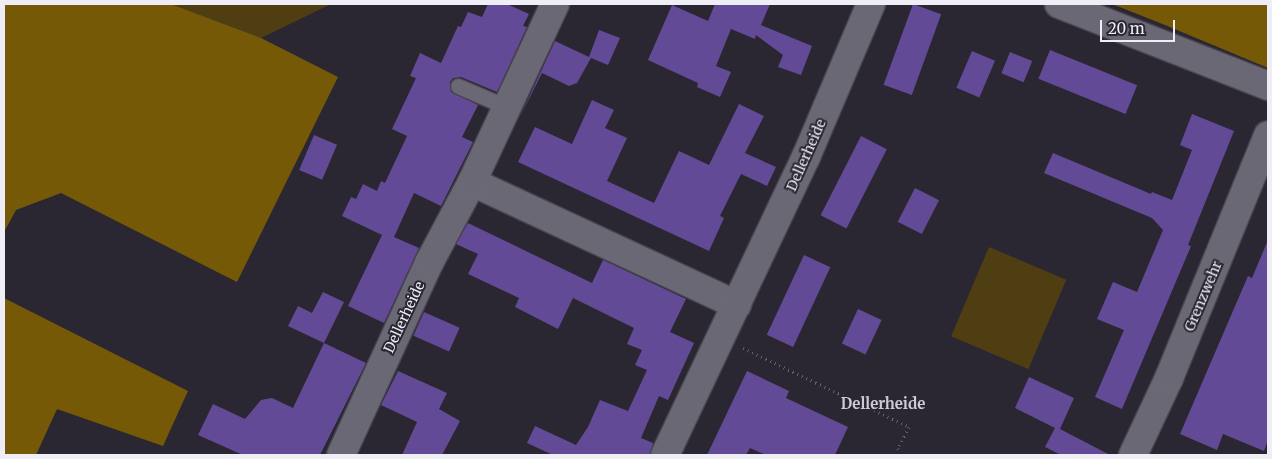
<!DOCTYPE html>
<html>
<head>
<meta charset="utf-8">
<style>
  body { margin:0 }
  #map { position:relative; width:1272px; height:459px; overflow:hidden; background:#2a2732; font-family:Merriweather,serif }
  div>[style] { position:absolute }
  .green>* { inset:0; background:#503e13; transform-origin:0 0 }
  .forest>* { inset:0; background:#755906 }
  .building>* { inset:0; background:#634a96; transform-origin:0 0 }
  .path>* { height:3px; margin-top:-1.5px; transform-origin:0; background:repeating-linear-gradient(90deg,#66636d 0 1px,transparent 0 5px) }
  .roads { filter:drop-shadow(1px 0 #48454f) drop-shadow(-1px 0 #48454f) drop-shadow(0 1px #48454f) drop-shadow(0 -1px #48454f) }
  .lane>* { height:15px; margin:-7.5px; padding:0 7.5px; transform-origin:7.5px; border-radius:7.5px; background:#6b6875 }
  .street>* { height:28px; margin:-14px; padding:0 14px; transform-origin:14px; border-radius:14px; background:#6b6875 }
  .secondary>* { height:28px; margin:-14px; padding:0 14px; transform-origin:14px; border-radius:14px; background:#6b6875 }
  span { translate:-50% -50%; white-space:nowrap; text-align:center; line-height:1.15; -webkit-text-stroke:4px #2a2732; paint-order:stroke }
  .street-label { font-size:14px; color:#efedf5 }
  .neighbourhood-label { font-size:15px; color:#cdcad9; font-weight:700 }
  .frame { position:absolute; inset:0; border:5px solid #efedf5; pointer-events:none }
  .scale { position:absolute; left:1100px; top:20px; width:75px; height:22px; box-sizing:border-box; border:2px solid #efedf5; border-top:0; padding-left:6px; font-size:15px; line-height:18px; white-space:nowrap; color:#efedf5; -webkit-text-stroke:4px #2a2732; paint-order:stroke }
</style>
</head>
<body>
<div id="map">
  <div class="green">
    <div style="clip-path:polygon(171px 4px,331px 4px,261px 38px)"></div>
    <div style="left:989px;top:247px;width:84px;height:97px;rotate:23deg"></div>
  </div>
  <div class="forest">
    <div style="clip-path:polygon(4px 4px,171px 4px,261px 38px,338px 77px,237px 282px,61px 193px,16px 210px,4px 232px)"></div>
    <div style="clip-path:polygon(1112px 4px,1268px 4px,1268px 68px,1165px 25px)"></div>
    <div style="clip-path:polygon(4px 298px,188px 391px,163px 446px,57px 409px,36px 455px,4px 455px)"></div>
  </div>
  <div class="building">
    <div style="clip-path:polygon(488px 4px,507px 4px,529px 14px,523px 26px,527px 27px,497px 92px,461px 77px,453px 78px,450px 82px,451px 92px,478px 105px,462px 137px,473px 142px,441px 206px,414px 193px,394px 237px,419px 248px,384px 323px,348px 306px,382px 235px,342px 216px,351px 197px,356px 199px,363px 184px,377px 191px,381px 181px,385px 183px,407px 136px,392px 129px,416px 78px,410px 76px,420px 53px,441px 63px,458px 26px,461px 27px,468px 12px,482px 17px)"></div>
    <div style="clip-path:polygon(715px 4px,770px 4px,761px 25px,812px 46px,801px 75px,778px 67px,783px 55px,756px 35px,755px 39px,731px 29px,716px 66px,731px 72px,720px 97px,697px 87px,698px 83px,648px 60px,672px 5px,708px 21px)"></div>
    <div style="left:913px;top:4px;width:30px;height:86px;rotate:20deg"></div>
    <div style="clip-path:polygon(599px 30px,620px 38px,608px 65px,591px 58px,577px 83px,569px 86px,542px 73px,520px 117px,555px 41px,589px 57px)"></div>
    <div style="left:1050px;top:50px;width:94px;height:31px;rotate:22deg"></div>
    <div style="left:972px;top:51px;width:25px;height:40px;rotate:23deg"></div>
    <div style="left:1010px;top:52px;width:24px;height:23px;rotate:22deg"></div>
    <div style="clip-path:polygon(592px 100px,614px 110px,605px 128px,627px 138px,607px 181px,654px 203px,679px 151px,709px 165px,739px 104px,764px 116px,745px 153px,776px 167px,767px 186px,741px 174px,720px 216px,724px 218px,709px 251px,518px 162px,535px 127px,572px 144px)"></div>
    <div style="clip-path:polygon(1192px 114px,1234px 131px,1188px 245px,1191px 246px,1122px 409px,1095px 397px,1124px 330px,1097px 319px,1113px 282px,1137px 292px,1163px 230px,1152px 218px,1044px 173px,1053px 153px,1151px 194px,1152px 192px,1172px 200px,1192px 150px,1180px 145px)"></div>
    <div style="left:314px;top:135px;width:25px;height:38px;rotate:23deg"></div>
    <div style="left:861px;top:136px;width:29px;height:89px;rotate:27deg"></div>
    <div style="left:915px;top:188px;width:27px;height:38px;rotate:27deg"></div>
    <div style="clip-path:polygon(468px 223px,592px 283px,603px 260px,686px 299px,670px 332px,694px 343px,668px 400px,659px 396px,641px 438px,653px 443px,650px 455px,553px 455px,527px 443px,535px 426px,576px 445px,588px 427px,600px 400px,628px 411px,647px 370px,635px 365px,642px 350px,627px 344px,634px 328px,573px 298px,558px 329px,515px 307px,519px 298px,468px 274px,478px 254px,456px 244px)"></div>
    <div style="clip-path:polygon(1268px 240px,1268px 440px,1264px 451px,1223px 434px,1217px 450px,1180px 434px,1248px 276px,1252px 278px)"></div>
    <div style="left:804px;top:255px;width:29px;height:88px;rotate:25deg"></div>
    <div style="clip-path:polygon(323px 292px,344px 302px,324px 343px,366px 363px,320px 455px,243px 455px,198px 435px,213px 404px,245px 419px,261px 400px,272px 398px,293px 408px,324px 343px,288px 326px,298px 306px,312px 313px)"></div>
    <div style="left:858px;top:309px;width:26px;height:38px;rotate:25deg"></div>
    <div style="left:424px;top:312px;width:39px;height:26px;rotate:24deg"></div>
    <div style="clip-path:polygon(398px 371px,447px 393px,439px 409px,460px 421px,442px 455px,402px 455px,417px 422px,381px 405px)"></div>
    <div style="clip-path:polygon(747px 371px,789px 391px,786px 398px,848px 427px,835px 455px,766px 455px,750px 448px,746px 455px,707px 455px)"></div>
    <div style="clip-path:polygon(1029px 377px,1074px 398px,1060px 429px,1110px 455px,1061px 455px,1045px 447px,1055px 428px,1015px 408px)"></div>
  </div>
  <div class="path">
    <div style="left:743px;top:348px;width:184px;rotate:25.4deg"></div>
    <div style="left:909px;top:427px;width:24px;rotate:118deg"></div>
    <div style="left:898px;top:448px;width:4px;rotate:76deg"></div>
  </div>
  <div class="roads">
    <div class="lane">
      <div style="left:458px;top:86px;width:53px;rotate:23.2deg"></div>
    </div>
    <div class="street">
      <div style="left:472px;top:182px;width:292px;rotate:24.9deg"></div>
      <div style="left:341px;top:455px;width:213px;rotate:-65.4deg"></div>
      <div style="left:430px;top:261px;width:89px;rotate:-62deg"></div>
      <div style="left:472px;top:182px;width:196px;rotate:-65deg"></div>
      <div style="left:665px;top:455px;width:330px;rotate:-64.7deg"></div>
      <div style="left:806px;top:157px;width:166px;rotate:-67deg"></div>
      <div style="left:1133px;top:455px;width:85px;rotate:-64.9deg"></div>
      <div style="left:1169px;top:378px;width:262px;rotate:-67.8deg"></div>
    </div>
    <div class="secondary">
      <div style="left:1059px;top:4px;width:225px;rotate:21.4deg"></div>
    </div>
  </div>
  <div class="street-label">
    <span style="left:806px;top:155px;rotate:-66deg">Dellerheide</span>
    <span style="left:1203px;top:296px;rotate:-67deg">Grenzwehr</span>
    <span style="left:404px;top:317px;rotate:-65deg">Dellerheide</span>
  </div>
  <div class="neighbourhood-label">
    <span style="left:883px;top:404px">Dellerheide</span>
  </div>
  <div class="frame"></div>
  <div class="scale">20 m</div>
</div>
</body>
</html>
